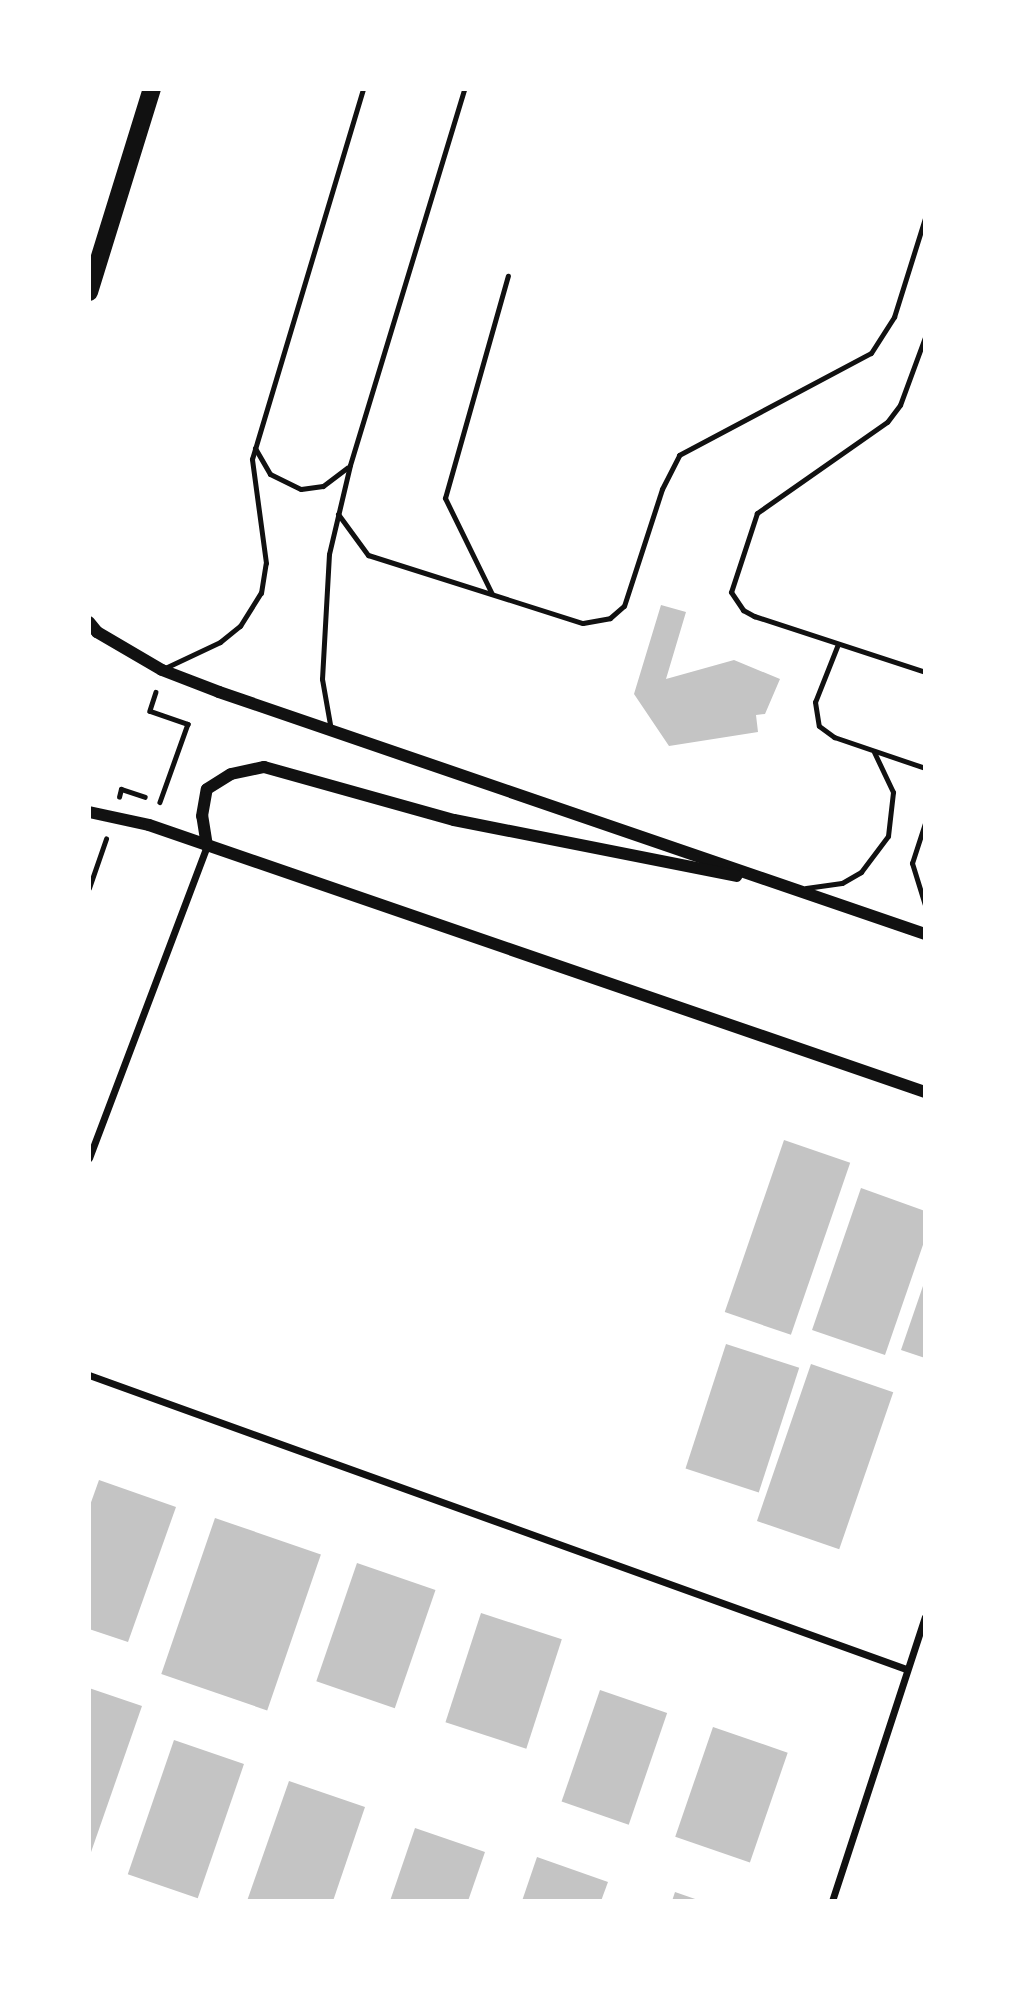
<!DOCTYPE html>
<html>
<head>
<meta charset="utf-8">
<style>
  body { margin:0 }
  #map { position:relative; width:1014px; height:1990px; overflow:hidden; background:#fff; font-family:"Roboto Condensed",sans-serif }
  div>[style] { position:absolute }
  .building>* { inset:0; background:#c4c4c4; transform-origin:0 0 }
  .path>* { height:4.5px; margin:-2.25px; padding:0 2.25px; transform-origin:2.25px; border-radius:2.25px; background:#111 }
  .service>* { height:5px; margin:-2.5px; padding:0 2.5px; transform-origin:2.5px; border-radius:2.5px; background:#111 }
  .minor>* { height:7px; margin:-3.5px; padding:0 3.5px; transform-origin:3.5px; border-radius:3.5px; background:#111 }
  .tertiary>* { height:12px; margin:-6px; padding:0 6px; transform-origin:6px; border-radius:6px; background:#111 }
  .primary>* { height:18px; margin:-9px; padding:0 9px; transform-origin:9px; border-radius:9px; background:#111 }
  span { translate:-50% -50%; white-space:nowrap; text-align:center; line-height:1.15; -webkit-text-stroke:5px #fff; paint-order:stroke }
  .frame { position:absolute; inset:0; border:91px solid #fff; pointer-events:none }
</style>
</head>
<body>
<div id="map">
  <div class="building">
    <div style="clip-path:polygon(661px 605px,686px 612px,666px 679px,734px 660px,780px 679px,765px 714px,756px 715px,758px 732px,669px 746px,634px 694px)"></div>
    <div style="left:784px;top:1140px;width:70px;height:182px;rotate:19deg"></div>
    <div style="clip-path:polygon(861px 1188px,925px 1211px,925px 1239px,885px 1355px,812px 1330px)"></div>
    <div style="clip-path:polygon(924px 1283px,925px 1283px,925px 1358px,901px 1350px)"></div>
    <div style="left:726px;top:1344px;width:77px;height:131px;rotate:18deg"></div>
    <div style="left:811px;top:1364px;width:87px;height:166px;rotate:19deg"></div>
    <div style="clip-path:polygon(99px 1480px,176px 1507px,128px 1642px,89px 1629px,89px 1508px)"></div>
    <div style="left:215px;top:1518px;width:112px;height:165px;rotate:19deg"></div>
    <div style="left:357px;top:1563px;width:83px;height:125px;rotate:19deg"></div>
    <div style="left:481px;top:1613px;width:85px;height:115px;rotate:18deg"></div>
    <div style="clip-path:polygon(89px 1688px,142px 1706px,90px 1855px,89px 1855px)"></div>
    <div style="left:600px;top:1690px;width:71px;height:118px;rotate:19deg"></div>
    <div style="left:713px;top:1727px;width:79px;height:116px;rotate:19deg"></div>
    <div style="left:174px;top:1740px;width:74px;height:142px;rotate:19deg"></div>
    <div style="clip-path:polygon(289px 1781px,365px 1807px,333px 1901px,247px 1901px)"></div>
    <div style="clip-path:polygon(415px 1828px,485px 1852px,468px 1901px,390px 1901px)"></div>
    <div style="clip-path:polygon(537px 1857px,608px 1882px,601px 1901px,522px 1901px)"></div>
    <div style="clip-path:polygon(675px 1892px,698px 1900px,698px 1901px,672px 1901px)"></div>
  </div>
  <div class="path">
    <div style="left:156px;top:692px;width:20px;rotate:108deg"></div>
    <div style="left:150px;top:711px;width:40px;rotate:18.9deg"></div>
    <div style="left:188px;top:724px;width:83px;rotate:109.7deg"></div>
    <div style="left:119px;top:797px;width:8px;rotate:-76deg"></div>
    <div style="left:121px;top:789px;width:25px;rotate:18deg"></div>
    <div style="left:89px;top:888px;width:52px;rotate:-70.9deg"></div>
  </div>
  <div class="service">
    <div style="left:925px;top:337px;width:72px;rotate:110.2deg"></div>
    <div style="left:900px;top:405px;width:21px;rotate:127deg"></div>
    <div style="left:887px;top:422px;width:159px;rotate:145deg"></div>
    <div style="left:757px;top:513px;width:83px;rotate:108.2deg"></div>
    <div style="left:731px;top:592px;width:22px;rotate:56deg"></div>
    <div style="left:743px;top:610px;width:13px;rotate:29deg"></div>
    <div style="left:754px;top:616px;width:180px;rotate:18.1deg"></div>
    <div style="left:255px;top:448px;width:30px;rotate:60deg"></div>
    <div style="left:270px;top:474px;width:34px;rotate:26deg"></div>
    <div style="left:301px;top:489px;width:22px;rotate:-8deg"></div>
    <div style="left:323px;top:486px;width:31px;rotate:-37deg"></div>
    <div style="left:338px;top:514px;width:51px;rotate:53.8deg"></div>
    <div style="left:368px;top:555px;width:225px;rotate:17.6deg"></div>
    <div style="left:583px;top:623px;width:27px;rotate:-10deg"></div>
    <div style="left:610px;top:618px;width:18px;rotate:-41deg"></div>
    <div style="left:624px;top:606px;width:123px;rotate:-72deg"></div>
    <div style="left:662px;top:489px;width:38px;rotate:-63deg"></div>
    <div style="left:679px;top:455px;width:217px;rotate:-28deg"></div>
    <div style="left:871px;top:353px;width:43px;rotate:-57.4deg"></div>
    <div style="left:894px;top:317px;width:104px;rotate:-72.6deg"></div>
    <div style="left:492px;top:594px;width:107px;rotate:-116.1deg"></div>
    <div style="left:445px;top:498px;width:231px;rotate:-74.2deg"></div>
    <div style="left:838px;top:644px;width:62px;rotate:111.6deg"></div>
    <div style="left:815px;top:702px;width:24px;rotate:81deg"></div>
    <div style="left:819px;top:726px;width:19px;rotate:36deg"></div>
    <div style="left:834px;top:737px;width:96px;rotate:18.8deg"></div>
    <div style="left:165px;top:668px;width:61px;rotate:-25.3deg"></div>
    <div style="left:220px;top:642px;width:26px;rotate:-39deg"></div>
    <div style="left:240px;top:626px;width:39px;rotate:-58deg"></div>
    <div style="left:261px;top:593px;width:30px;rotate:-81deg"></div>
    <div style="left:266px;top:563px;width:105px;rotate:-97.7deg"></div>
    <div style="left:252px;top:459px;width:386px;rotate:-73.3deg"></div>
    <div style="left:331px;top:730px;width:52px;rotate:-100deg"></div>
    <div style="left:322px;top:679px;width:125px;rotate:-86.8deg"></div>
    <div style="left:329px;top:554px;width:91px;rotate:-76.7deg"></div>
    <div style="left:350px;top:465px;width:393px;rotate:-73.1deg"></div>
    <div style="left:925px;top:823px;width:42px;rotate:108deg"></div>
    <div style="left:912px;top:863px;width:44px;rotate:72.8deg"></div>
    <div style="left:806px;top:888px;width:36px;rotate:-8deg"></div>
    <div style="left:842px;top:883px;width:22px;rotate:-30deg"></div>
    <div style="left:861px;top:872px;width:45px;rotate:-53.1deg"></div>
    <div style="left:888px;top:836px;width:44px;rotate:-83.5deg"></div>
    <div style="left:893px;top:792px;width:44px;rotate:-115.4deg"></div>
  </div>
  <div class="minor">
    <div style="left:89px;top:1158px;width:334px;rotate:-69.3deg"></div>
    <div style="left:89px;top:1375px;width:868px;rotate:19.79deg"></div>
    <div style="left:832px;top:1901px;width:299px;rotate:-71.9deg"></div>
  </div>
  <div class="tertiary">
    <div style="left:89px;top:622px;width:13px;rotate:51deg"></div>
    <div style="left:97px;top:632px;width:75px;rotate:30.3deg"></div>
    <div style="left:162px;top:670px;width:61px;rotate:21.1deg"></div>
    <div style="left:219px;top:692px;width:746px;rotate:18.92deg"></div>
    <div style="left:89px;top:812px;width:61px;rotate:12.2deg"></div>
    <div style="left:149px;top:825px;width:821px;rotate:18.99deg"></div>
    <div style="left:207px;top:846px;width:30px;rotate:-99deg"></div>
    <div style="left:202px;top:816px;width:27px;rotate:-80deg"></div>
    <div style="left:207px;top:789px;width:28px;rotate:-32deg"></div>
    <div style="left:231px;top:774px;width:34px;rotate:-12deg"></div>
    <div style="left:264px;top:767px;width:197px;rotate:15.6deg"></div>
    <div style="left:454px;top:820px;width:288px;rotate:11.2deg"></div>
  </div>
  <div class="primary">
    <div style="left:89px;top:292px;width:213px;rotate:-72.8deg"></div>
  </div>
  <div class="frame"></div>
</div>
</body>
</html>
